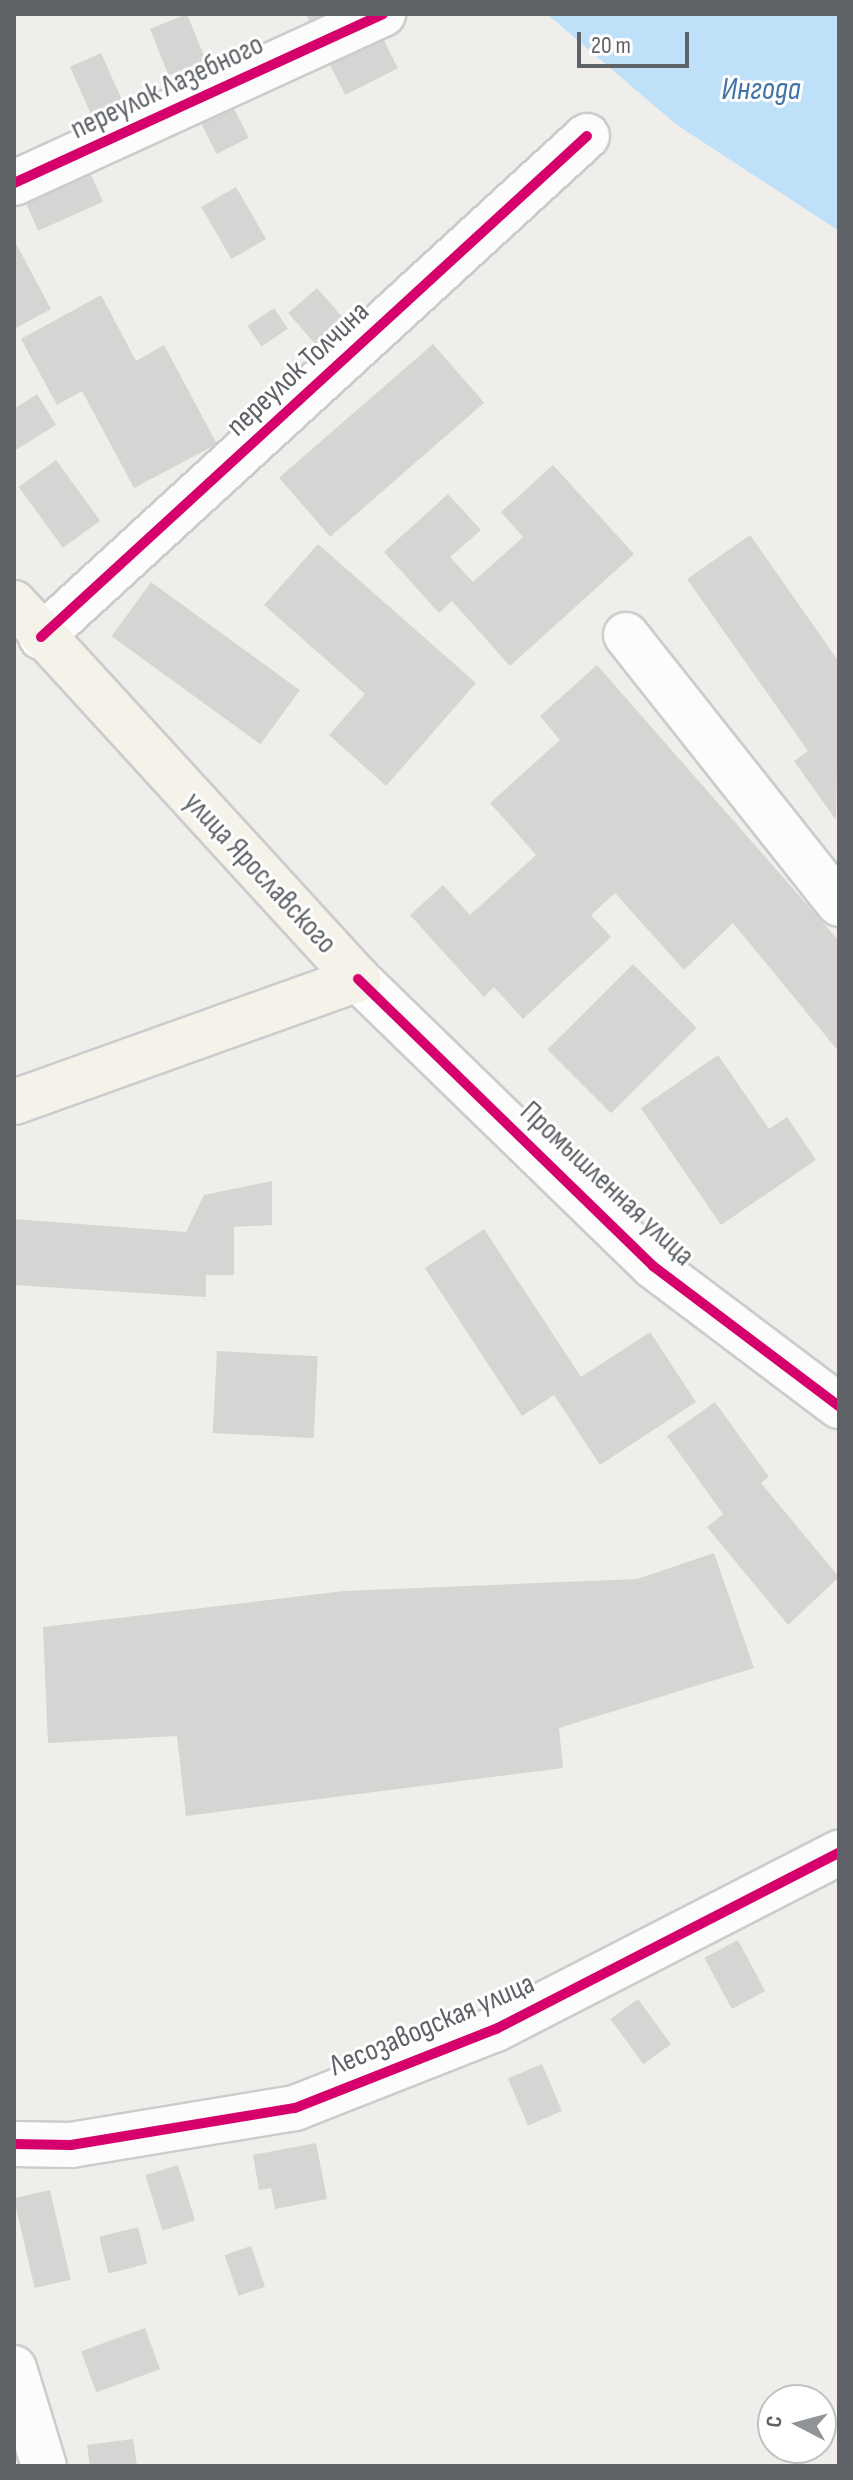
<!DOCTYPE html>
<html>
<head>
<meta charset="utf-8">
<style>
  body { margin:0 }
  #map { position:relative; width:853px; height:2480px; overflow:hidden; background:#efeeea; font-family:"Sofia Sans Condensed",sans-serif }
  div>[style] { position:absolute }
  .water>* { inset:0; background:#bfe0f9 }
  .building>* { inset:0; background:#d6d5d3; transform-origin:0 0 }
  .roads { filter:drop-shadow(2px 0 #cbcccc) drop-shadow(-2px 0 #cbcccc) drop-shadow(0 2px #cbcccc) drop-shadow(0 -2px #cbcccc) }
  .minor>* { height:44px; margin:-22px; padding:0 22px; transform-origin:22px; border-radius:22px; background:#fdfcfc }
  .major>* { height:44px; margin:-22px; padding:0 22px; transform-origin:22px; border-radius:22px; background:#f4f2e9 }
  .cycleway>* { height:10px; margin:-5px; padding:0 5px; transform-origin:5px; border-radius:5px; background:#d6006c }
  span { translate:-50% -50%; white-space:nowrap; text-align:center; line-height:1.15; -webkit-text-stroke:6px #fff; paint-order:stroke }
  .street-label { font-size:30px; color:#5f6368 }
  .water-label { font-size:32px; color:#4174aa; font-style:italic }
  .frame { position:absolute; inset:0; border:16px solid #5f6368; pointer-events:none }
  .north { position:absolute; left:757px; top:2384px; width:80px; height:80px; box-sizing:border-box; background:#fff; border:2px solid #bfc1c3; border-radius:50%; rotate:276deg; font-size:22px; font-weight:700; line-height:32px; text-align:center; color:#5f6368 }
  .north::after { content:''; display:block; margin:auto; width:28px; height:36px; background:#919496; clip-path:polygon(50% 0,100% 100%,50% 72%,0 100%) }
  .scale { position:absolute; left:577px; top:32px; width:112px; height:36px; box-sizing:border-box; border:4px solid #5f6368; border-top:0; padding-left:10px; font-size:24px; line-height:28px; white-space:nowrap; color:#5f6368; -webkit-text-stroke:6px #fff; paint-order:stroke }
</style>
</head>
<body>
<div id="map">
  <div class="water">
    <div style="clip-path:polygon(547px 14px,839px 14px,839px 231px,677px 125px)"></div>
  </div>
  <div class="building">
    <div style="left:187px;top:14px;width:50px;height:40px;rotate:68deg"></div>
    <div style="clip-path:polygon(306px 14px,330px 14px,310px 23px)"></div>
    <div style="left:382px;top:37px;width:35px;height:59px;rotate:63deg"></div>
    <div style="left:101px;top:53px;width:51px;height:34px;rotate:66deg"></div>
    <div style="left:227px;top:95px;width:48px;height:36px;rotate:63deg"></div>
    <div style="left:88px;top:168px;width:37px;height:71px;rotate:66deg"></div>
    <div style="left:236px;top:187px;width:60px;height:40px;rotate:60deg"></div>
    <div style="clip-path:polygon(14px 240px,51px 309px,14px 329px)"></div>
    <div style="left:317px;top:288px;width:48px;height:38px;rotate:49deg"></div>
    <div style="clip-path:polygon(101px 295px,136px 361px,164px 345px,217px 444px,134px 488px,82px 391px,57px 405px,21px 339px)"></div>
    <div style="left:274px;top:308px;width:25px;height:32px;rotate:56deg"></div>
    <div style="left:433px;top:344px;width:78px;height:204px;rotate:49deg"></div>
    <div style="clip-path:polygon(37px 394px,56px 425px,14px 451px,14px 409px)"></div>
    <div style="left:56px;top:460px;width:75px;height:46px;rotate:54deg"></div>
    <div style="clip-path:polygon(553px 465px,634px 554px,510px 666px,452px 601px,439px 613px,384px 552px,448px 494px,481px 530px,450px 557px,473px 582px,523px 537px,501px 512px)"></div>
    <div style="clip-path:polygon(750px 535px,839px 662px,836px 820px,794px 761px,808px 751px,687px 579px)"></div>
    <div style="clip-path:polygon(318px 544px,476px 683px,386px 786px,329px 735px,365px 694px,264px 605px)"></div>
    <div style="left:151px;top:582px;width:184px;height:67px;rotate:36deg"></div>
    <div style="clip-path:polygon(597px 665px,839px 941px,839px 1052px,733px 923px,684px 970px,615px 893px,591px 915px,611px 937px,523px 1019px,494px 987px,484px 997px,410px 915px,443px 885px,470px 915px,536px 855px,490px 803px,560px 740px,540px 716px)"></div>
    <div style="left:633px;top:964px;width:90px;height:121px;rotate:45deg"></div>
    <div style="clip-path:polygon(718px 1055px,769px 1129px,787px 1117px,816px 1160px,721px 1225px,641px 1108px)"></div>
    <div style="clip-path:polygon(272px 1181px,272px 1225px,234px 1227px,234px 1275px,206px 1275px,206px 1297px,14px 1285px,14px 1219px,186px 1232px,204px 1195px)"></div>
    <div style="clip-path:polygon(484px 1229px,581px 1377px,650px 1332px,696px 1402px,600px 1465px,554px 1395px,522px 1416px,425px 1268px)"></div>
    <div style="left:217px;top:1351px;width:101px;height:82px;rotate:3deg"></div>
    <div style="clip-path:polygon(715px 1402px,769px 1477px,761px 1483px,839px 1577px,788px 1625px,707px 1527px,723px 1514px,667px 1436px)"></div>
    <div style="clip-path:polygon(714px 1553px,754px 1668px,559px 1728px,563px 1768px,186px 1816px,177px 1736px,48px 1743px,43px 1627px,344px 1591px,637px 1579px)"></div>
    <div style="left:738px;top:1940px;width:58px;height:38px;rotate:62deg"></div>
    <div style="left:638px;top:1999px;width:56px;height:34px;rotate:54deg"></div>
    <div style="left:542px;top:2064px;width:51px;height:37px;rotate:67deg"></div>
    <div style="clip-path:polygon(316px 2143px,327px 2199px,275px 2209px,271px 2188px,259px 2190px,253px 2155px)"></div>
    <div style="left:178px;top:2165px;width:58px;height:34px;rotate:73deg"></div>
    <div style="left:50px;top:2190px;width:92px;height:37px;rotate:77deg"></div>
    <div style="left:138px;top:2227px;width:38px;height:40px;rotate:76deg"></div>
    <div style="left:251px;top:2246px;width:43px;height:28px;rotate:71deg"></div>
    <div style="left:145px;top:2328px;width:44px;height:68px;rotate:70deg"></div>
    <div style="clip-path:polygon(133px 2439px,137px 2466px,90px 2466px,87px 2445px)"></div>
  </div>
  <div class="roads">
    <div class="minor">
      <div style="left:14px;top:183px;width:406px;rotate:-24.6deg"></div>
      <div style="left:626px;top:635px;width:343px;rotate:51.6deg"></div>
      <div style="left:41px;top:637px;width:741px;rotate:-42.54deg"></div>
      <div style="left:358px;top:979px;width:412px;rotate:44.2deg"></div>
      <div style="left:653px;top:1266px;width:233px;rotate:37deg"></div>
      <div style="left:14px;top:2144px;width:57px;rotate:1deg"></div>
      <div style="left:71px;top:2145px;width:227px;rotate:-9.4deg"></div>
      <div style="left:295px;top:2108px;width:216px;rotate:-21.5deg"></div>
      <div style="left:496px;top:2029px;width:386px;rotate:-27.2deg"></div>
      <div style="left:14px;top:2368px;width:102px;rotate:73deg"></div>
    </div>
    <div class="major">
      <div style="left:14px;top:603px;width:510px;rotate:47.54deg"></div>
      <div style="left:358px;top:979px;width:365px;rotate:160.3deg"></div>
    </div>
  </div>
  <div class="cycleway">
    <div style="left:14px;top:183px;width:406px;rotate:-24.6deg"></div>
    <div style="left:41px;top:637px;width:741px;rotate:-42.54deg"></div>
    <div style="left:358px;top:979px;width:412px;rotate:44.2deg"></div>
    <div style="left:653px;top:1266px;width:233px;rotate:37deg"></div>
    <div style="left:14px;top:2144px;width:57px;rotate:1deg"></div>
    <div style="left:71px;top:2145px;width:227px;rotate:-9.4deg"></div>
    <div style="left:295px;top:2108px;width:216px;rotate:-21.5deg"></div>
    <div style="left:496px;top:2029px;width:386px;rotate:-27.2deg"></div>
  </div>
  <div class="street-label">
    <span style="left:167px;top:87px;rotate:-25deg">переулок Лазебного</span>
    <span style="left:298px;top:369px;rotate:-43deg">переулок Толчина</span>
    <span style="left:260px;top:873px;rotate:47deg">улица Ярославского</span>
    <span style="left:607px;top:1184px;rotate:43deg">Промышленная улица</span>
    <span style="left:432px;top:2025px;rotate:-23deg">Лесозаводская улица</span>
  </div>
  <div class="water-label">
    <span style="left:761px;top:90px">Ингода</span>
  </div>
  <div class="frame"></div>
  <div class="north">С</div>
  <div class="scale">20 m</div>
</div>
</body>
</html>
